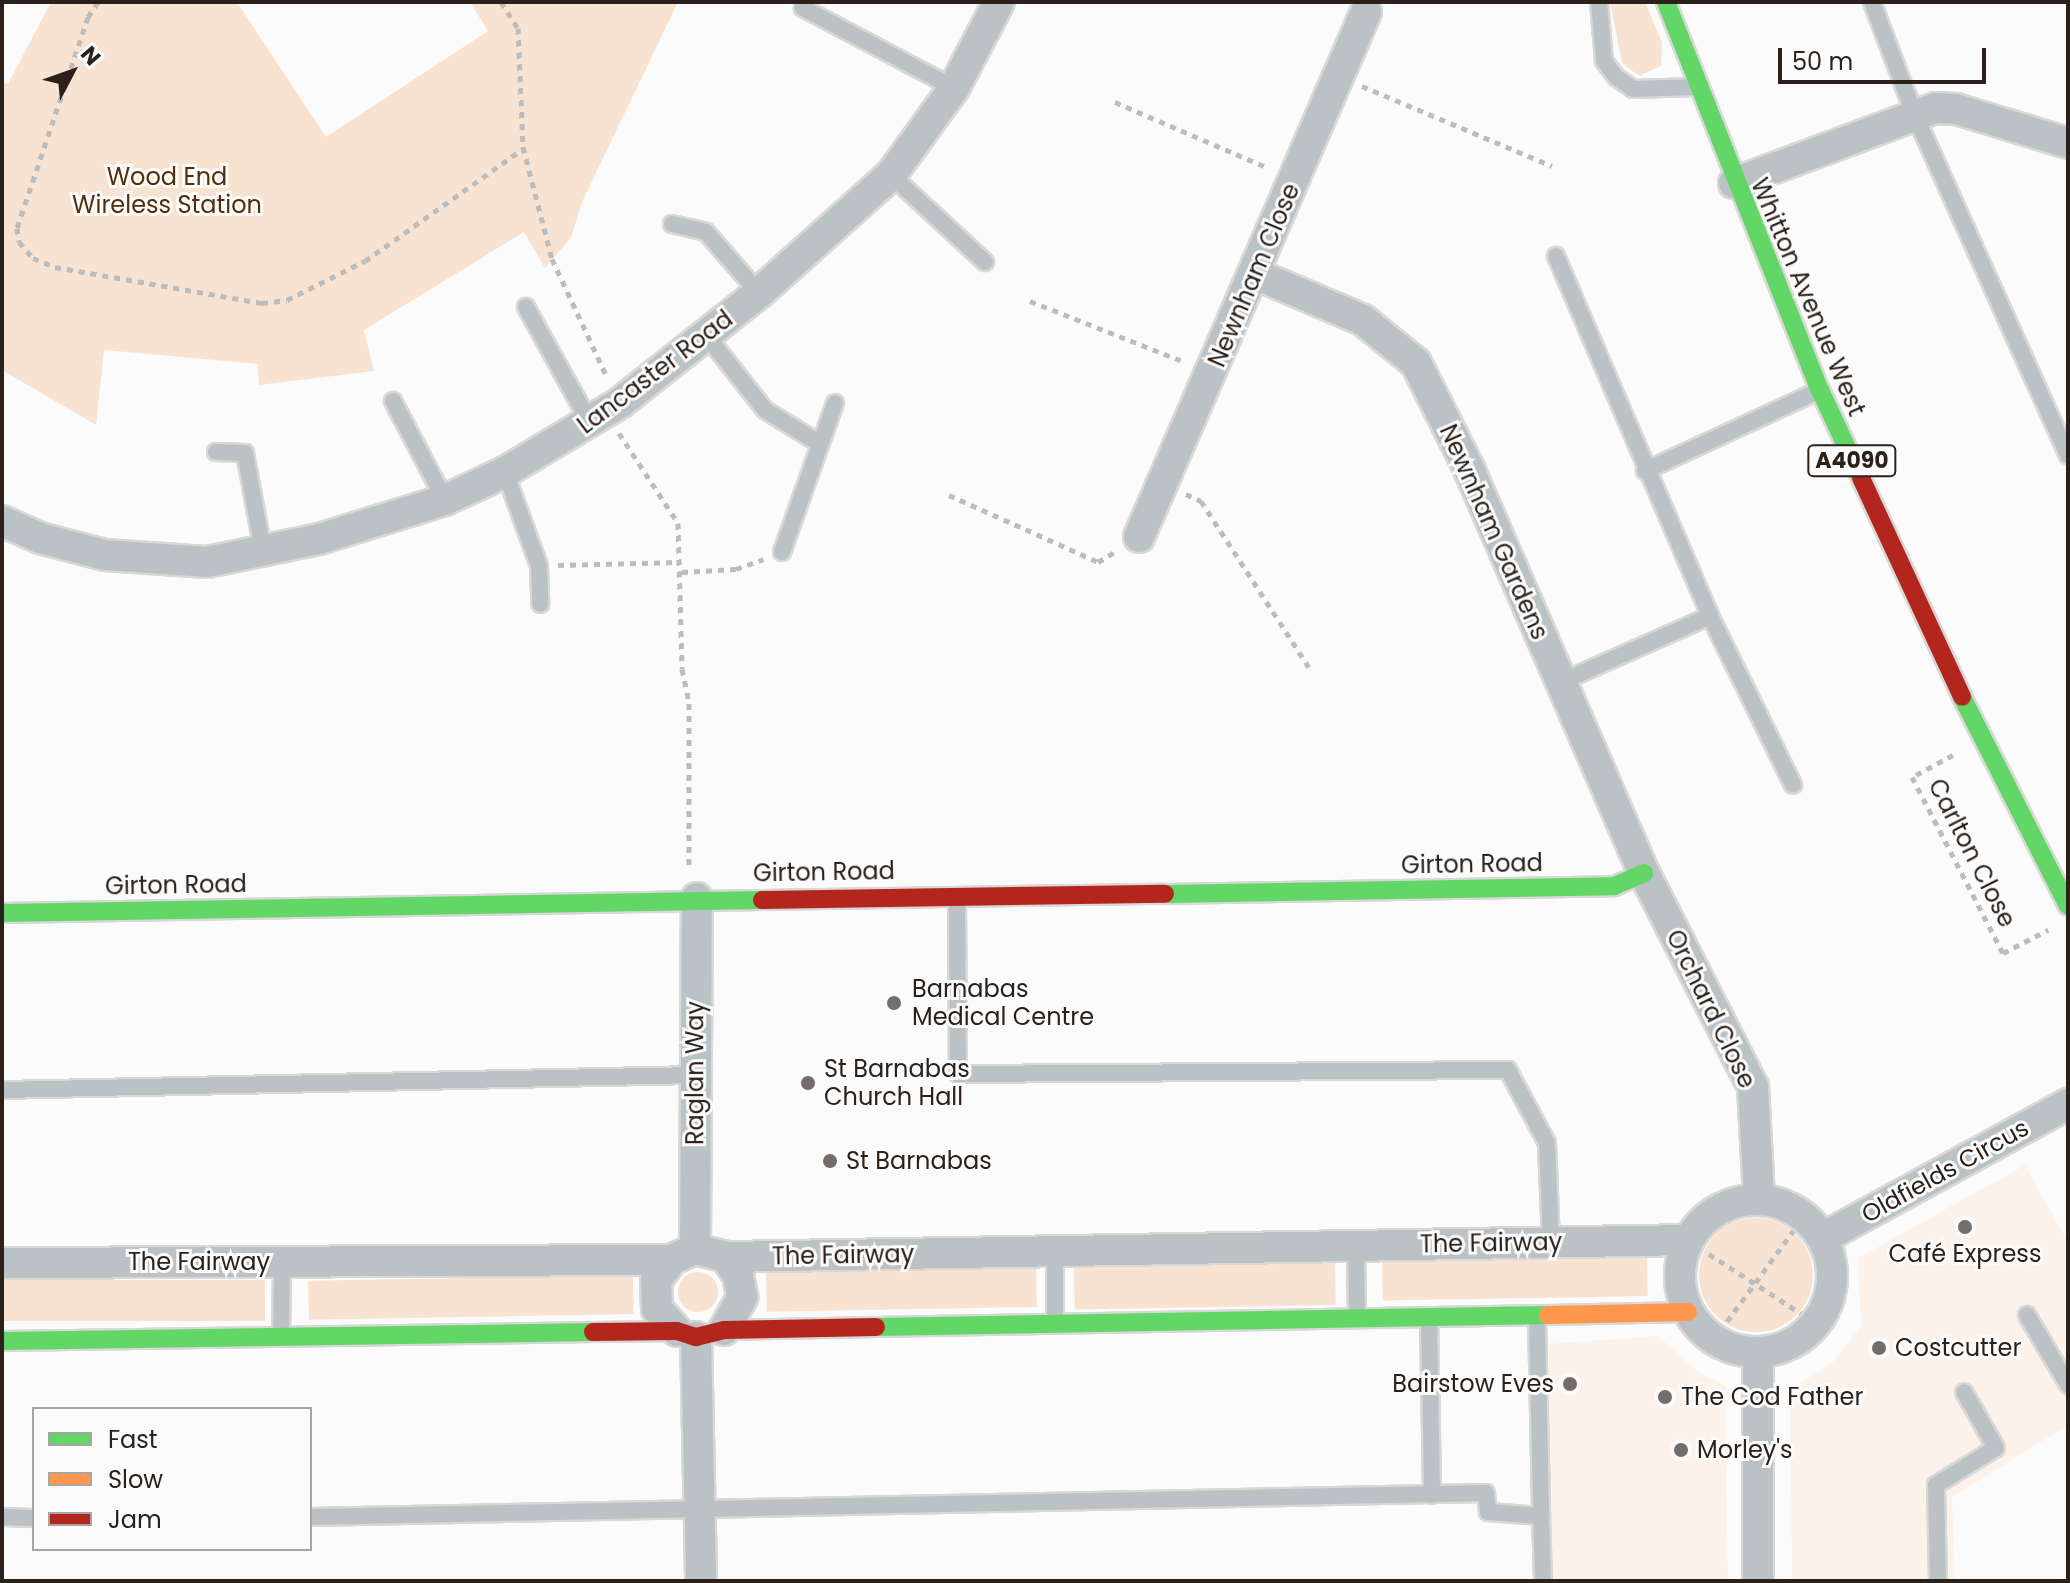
<!DOCTYPE html>
<html>
<head>
<meta charset="utf-8">
<style>
  body { margin:0 }
  #map { position:relative; width:2070px; height:1583px; overflow:hidden; background:#fbfbfb; font-family:Poppins,sans-serif }
  div>[style] { position:absolute }
  .built>* { inset:0; background:#fdf2ea }
  .green>* { inset:0; background:#f8e3d2; transform-origin:0 0 }
  .round { border-radius:50% }
  .path>* { height:5px; margin-top:-2.5px; transform-origin:0; background:repeating-linear-gradient(90deg,#babcbe 0 6px,transparent 0 12px) }
  .roads { filter:drop-shadow(2px 0 #dad8d7) drop-shadow(-2px 0 #dad8d7) drop-shadow(0 2px #dad8d7) drop-shadow(0 -2px #dad8d7) }
  .lane>* { height:16px; margin:-8px; padding:0 8px; transform-origin:8px; border-radius:8px; background:#bbc2c5 }
  .street>* { height:30px; margin:-15px; padding:0 15px; transform-origin:15px; border-radius:15px; background:#bbc2c5 }
  .street>.ring { margin:-15px; padding:0; box-sizing:content-box; background:none; border:30px solid #bbc2c5; border-radius:50% }
  .fast>* { height:18px; margin:-9px; padding:0 9px; transform-origin:9px; border-radius:9px; background:#63d668 }
  .slow>* { height:18px; margin:-9px; padding:0 9px; transform-origin:9px; border-radius:9px; background:#ff974d }
  .jam>* { height:18px; margin:-9px; padding:0 9px; transform-origin:9px; border-radius:9px; background:#b3261e }
  .dots>* { width:22px; height:22px; translate:-50% -50%; box-sizing:border-box; border:4px solid #fbfbfb; border-radius:50% }
  span { translate:-50% -50%; white-space:nowrap; text-align:center; line-height:1.15; -webkit-text-stroke:6px #fbfbfb; paint-order:stroke }
  .shield-label span { padding:2px 6px; background:#fbfbfb; border:2px solid; border-radius:6px; -webkit-text-stroke-width:0 }
  .shield-label { font-size:22px; color:#2b211a; font-weight:700 }
  .park-label { font-size:24px; color:#542e09 }
  .street-label { font-size:24px; color:#2b211a }
  .poi-label { font-size:24px; color:#2b211a }
  .left { translate:0 -50%; text-align:left }
  .right { translate:-100% -50%; text-align:right }
  .frame { position:absolute; inset:0; border:4px solid #2b211a; pointer-events:none }
  .legend { position:absolute; left:32px; top:1407px; width:280px; height:144px; box-sizing:border-box; background:#fbfbfb; border:2px solid #a8a4a1; margin:0; padding:10px 14px; list-style:none; font-size:24px; color:#2b211a }
  .legend li { display:flex; align-items:center; gap:16px; height:40px }
  .legend b { width:40px; border:2px solid #a8a4a1 }
  .north { position:absolute; left:32px; top:32px; width:80px; height:80px; -webkit-text-stroke:6px #fbfbfb; paint-order:stroke; rotate:49deg; font-size:22px; font-weight:700; line-height:32px; text-align:center; color:#2b211a }
  .north::after { content:''; display:block; margin:auto; width:28px; height:36px; background:#2b211a; clip-path:polygon(50% 0,100% 100%,50% 72%,0 100%) }
  .scale { position:absolute; left:1778px; top:48px; width:208px; height:36px; box-sizing:border-box; border:4px solid #2b211a; border-top:0; padding-left:10px; font-size:24px; line-height:28px; white-space:nowrap; color:#2b211a; -webkit-text-stroke:6px #fbfbfb; paint-order:stroke }
</style>
</head>
<body>
<div id="map">
  <div class="built">
    <div style="clip-path:polygon(2025px 1165px,2068px 1242px,2068px 1425px,1952px 1497px,1955px 1581px,1792px 1581px,1790px 1390px,1833px 1362px,1861px 1326px,1858px 1258px)"></div>
    <div style="clip-path:polygon(1658px 1336px,1693px 1368px,1725px 1386px,1728px 1581px,1550px 1581px,1548px 1344px)"></div>
  </div>
  <div class="green">
    <div style="clip-path:polygon(51px 2px,237px 2px,326px 137px,488px 31px,470px 2px,678px 2px,582px 202px,571px 238px,545px 268px,524px 232px,364px 330px,374px 371px,259px 385px,258px 364px,104px 350px,96px 425px,2px 370px,2px 82px,8px 84px)"></div>
    <div style="clip-path:polygon(1610px 2px,1645px 2px,1662px 42px,1661px 66px,1639px 76px,1622px 63px)"></div>
    <div class="round" style="left:1699px;top:1218px;width:114px;height:114px"></div>
    <div style="left:1647px;top:1256px;width:40px;height:265px;rotate:89deg"></div>
    <div style="left:1335px;top:1263px;width:42px;height:261px;rotate:89deg"></div>
    <div style="left:1036px;top:1267px;width:40px;height:270px;rotate:89deg"></div>
    <div class="round" style="left:678px;top:1272px;width:40px;height:40px"></div>
    <div style="left:633px;top:1275px;width:39px;height:325px;rotate:89deg"></div>
    <div style="left:2px;top:1280px;width:263px;height:41px"></div>
  </div>
  <div class="path">
    <div style="left:98px;top:2px;width:18px;rotate:124deg"></div>
    <div style="left:88px;top:17px;width:223px;rotate:108.6deg"></div>
    <div style="left:17px;top:228px;width:14px;rotate:82deg"></div>
    <div style="left:19px;top:242px;width:21px;rotate:49deg"></div>
    <div style="left:33px;top:258px;width:24px;rotate:22deg"></div>
    <div style="left:55px;top:267px;width:210px;rotate:9.9deg"></div>
    <div style="left:262px;top:303px;width:25px;rotate:-7deg"></div>
    <div style="left:287px;top:300px;width:87px;rotate:-26.6deg"></div>
    <div style="left:365px;top:261px;width:195px;rotate:-35.4deg"></div>
    <div style="left:501px;top:2px;width:31px;rotate:57deg"></div>
    <div style="left:518px;top:28px;width:119px;rotate:87.6deg"></div>
    <div style="left:523px;top:147px;width:116px;rotate:75.5deg"></div>
    <div style="left:552px;top:259px;width:130px;rotate:65deg"></div>
    <div style="left:1362px;top:86px;width:206px;rotate:22.8deg"></div>
    <div style="left:1115px;top:102px;width:167px;rotate:23.3deg"></div>
    <div style="left:1030px;top:301px;width:167px;rotate:21.5deg"></div>
    <div style="left:619px;top:433px;width:108px;rotate:56.8deg"></div>
    <div style="left:678px;top:523px;width:146px;rotate:88.4deg"></div>
    <div style="left:682px;top:669px;width:35px;rotate:78deg"></div>
    <div style="left:689px;top:703px;width:166px;rotate:90deg"></div>
    <div style="left:1186px;top:494px;width:17px;rotate:25deg"></div>
    <div style="left:1201px;top:501px;width:198px;rotate:57deg"></div>
    <div style="left:949px;top:495px;width:163px;rotate:24.2deg"></div>
    <div style="left:1098px;top:562px;width:23px;rotate:-31deg"></div>
    <div style="left:558px;top:565px;width:123px;rotate:-1.4deg"></div>
    <div style="left:682px;top:572px;width:54px;rotate:-3.2deg"></div>
    <div style="left:736px;top:569px;width:29px;rotate:-20deg"></div>
    <div style="left:1953px;top:755px;width:47px;rotate:151.8deg"></div>
    <div style="left:1912px;top:777px;width:198px;rotate:62.7deg"></div>
    <div style="left:2003px;top:953px;width:51px;rotate:-27.1deg"></div>
    <div style="left:1709px;top:1254px;width:127px;rotate:32.8deg"></div>
    <div style="left:1720px;top:1331px;width:125px;rotate:-53.8deg"></div>
  </div>
  <div class="roads">
    <div class="lane">
      <div style="left:806px;top:2px;width:7px;rotate:117deg"></div>
      <div style="left:803px;top:8px;width:171px;rotate:27.9deg"></div>
      <div style="left:1599px;top:2px;width:59px;rotate:85.2deg"></div>
      <div style="left:1604px;top:61px;width:20px;rotate:53deg"></div>
      <div style="left:1616px;top:77px;width:21px;rotate:35deg"></div>
      <div style="left:1633px;top:89px;width:63px;rotate:-1.8deg"></div>
      <div style="left:1872px;top:2px;width:119px;rotate:69.3deg"></div>
      <div style="left:1914px;top:113px;width:375px;rotate:65.8deg"></div>
      <div style="left:891px;top:175px;width:128px;rotate:42.8deg"></div>
      <div style="left:672px;top:224px;width:35px;rotate:13deg"></div>
      <div style="left:706px;top:232px;width:81px;rotate:49deg"></div>
      <div style="left:1556px;top:256px;width:392px;rotate:66.8deg"></div>
      <div style="left:1710px;top:616px;width:188px;rotate:63.8deg"></div>
      <div style="left:526px;top:307px;width:132px;rotate:61.1deg"></div>
      <div style="left:706px;top:335px;width:95px;rotate:51.8deg"></div>
      <div style="left:765px;top:410px;width:65px;rotate:31.7deg"></div>
      <div style="left:393px;top:401px;width:112px;rotate:62.3deg"></div>
      <div style="left:216px;top:452px;width:29px;rotate:2deg"></div>
      <div style="left:245px;top:453px;width:99px;rotate:79.5deg"></div>
      <div style="left:1645px;top:471px;width:191px;rotate:-24.8deg"></div>
      <div style="left:505px;top:472px;width:100px;rotate:70.1deg"></div>
      <div style="left:539px;top:566px;width:38px;rotate:88deg"></div>
      <div style="left:782px;top:552px;width:158px;rotate:-70.4deg"></div>
      <div style="left:1561px;top:682px;width:163px;rotate:-23.9deg"></div>
      <div style="left:957px;top:900px;width:174px;rotate:89.7deg"></div>
      <div style="left:958px;top:1074px;width:550px;rotate:-0.42deg"></div>
      <div style="left:1508px;top:1070px;width:83px;rotate:61.9deg"></div>
      <div style="left:1547px;top:1143px;width:99px;rotate:87.7deg"></div>
      <div style="left:2px;top:1090px;width:693px;rotate:-1.24deg"></div>
      <div style="left:1356px;top:1246px;width:70px;rotate:89.2deg"></div>
      <div style="left:2027px;top:1315px;width:81px;rotate:59.6deg"></div>
      <div style="left:1537px;top:1317px;width:199px;rotate:88.8deg"></div>
      <div style="left:1429px;top:1318px;width:177px;rotate:89deg"></div>
      <div style="left:1055px;top:1321px;width:70px;rotate:-90deg"></div>
      <div style="left:281px;top:1336px;width:74px;rotate:-89.2deg"></div>
      <div style="left:2px;top:1517px;width:32px;rotate:2deg"></div>
      <div style="left:310px;top:1517px;width:1176px;rotate:-1.17deg"></div>
      <div style="left:1486px;top:1493px;width:19px;rotate:84deg"></div>
      <div style="left:1488px;top:1512px;width:53px;rotate:4.3deg"></div>
      <div style="left:1541px;top:1516px;width:65px;rotate:88.2deg"></div>
      <div style="left:1938px;top:1581px;width:96px;rotate:-91.2deg"></div>
      <div style="left:1936px;top:1485px;width:70px;rotate:-31.7deg"></div>
      <div style="left:1996px;top:1448px;width:64px;rotate:-119.7deg"></div>
    </div>
    <div class="street">
      <div style="left:1734px;top:183px;width:215px;rotate:-20.4deg"></div>
      <div style="left:1936px;top:108px;width:20px;rotate:3deg"></div>
      <div style="left:1956px;top:109px;width:117px;rotate:16.9deg"></div>
      <div style="left:1255px;top:274px;width:117px;rotate:23.1deg"></div>
      <div style="left:1363px;top:320px;width:68px;rotate:39.1deg"></div>
      <div style="left:1416px;top:363px;width:119px;rotate:63.4deg"></div>
      <div style="left:1469px;top:469px;width:440px;rotate:66.6deg"></div>
      <div style="left:1644px;top:873px;width:240px;rotate:63deg"></div>
      <div style="left:1753px;top:1087px;width:112px;rotate:86.9deg"></div>
      <div style="left:2px;top:521px;width:42px;rotate:24.1deg"></div>
      <div style="left:40px;top:538px;width:67px;rotate:14.7deg"></div>
      <div style="left:105px;top:555px;width:102px;rotate:3.9deg"></div>
      <div style="left:207px;top:562px;width:114px;rotate:-11.6deg"></div>
      <div style="left:319px;top:539px;width:132px;rotate:-17.2deg"></div>
      <div style="left:445px;top:500px;width:66px;rotate:-25deg"></div>
      <div style="left:505px;top:472px;width:134px;rotate:-31deg"></div>
      <div style="left:620px;top:403px;width:177px;rotate:-38.4deg"></div>
      <div style="left:759px;top:293px;width:177px;rotate:-41.8deg"></div>
      <div style="left:891px;top:175px;width:107px;rotate:-54.1deg"></div>
      <div style="left:954px;top:88px;width:97px;rotate:-62.4deg"></div>
      <div style="left:1139px;top:537px;width:572px;rotate:-66.62deg"></div>
      <div class="ring" style="left:1680px;top:1200px;width:122px;height:122px"></div>
      <div style="left:1823px;top:1238px;width:279px;rotate:-28.7deg"></div>
      <div style="left:695px;top:1249px;width:351px;rotate:-89.7deg"></div>
      <div style="left:2px;top:1263px;width:669px;rotate:-0.26deg"></div>
      <div style="left:724px;top:1330px;width:38px;rotate:-61deg"></div>
      <div style="left:742px;top:1297px;width:22px;rotate:-100deg"></div>
      <div style="left:738px;top:1275px;width:22px;rotate:-124deg"></div>
      <div style="left:677px;top:1331px;width:30px;rotate:-132deg"></div>
      <div style="left:657px;top:1309px;width:28px;rotate:-92deg"></div>
      <div style="left:656px;top:1281px;width:26px;rotate:-54deg"></div>
      <div style="left:671px;top:1260px;width:26px;rotate:-25deg"></div>
      <div style="left:695px;top:1249px;width:32px;rotate:14deg"></div>
      <div style="left:726px;top:1257px;width:962px;rotate:-1.01deg"></div>
      <div style="left:696px;top:1337px;width:244px;rotate:88.8deg"></div>
      <div style="left:1758px;top:1581px;width:228px;rotate:-90deg"></div>
    </div>
    <div class="fast">
      <div style="left:1666px;top:2px;width:417px;rotate:68.4deg"></div>
      <div style="left:1820px;top:390px;width:97px;rotate:65deg"></div>
      <div style="left:1962px;top:697px;width:234px;rotate:63.1deg"></div>
      <div style="left:1165px;top:894px;width:449px;rotate:-1deg"></div>
      <div style="left:1614px;top:886px;width:33px;rotate:-23deg"></div>
      <div style="left:2px;top:913px;width:760px;rotate:-0.98deg"></div>
      <div style="left:876px;top:1327px;width:672px;rotate:-1.02deg"></div>
      <div style="left:2px;top:1341px;width:591px;rotate:-0.87deg"></div>
    </div>
    <div class="slow">
      <div style="left:1548px;top:1315px;width:140px;rotate:-1.2deg"></div>
    </div>
    <div class="jam">
      <div style="left:1861px;top:478px;width:241px;rotate:65.2deg"></div>
      <div style="left:762px;top:900px;width:403px;rotate:-0.9deg"></div>
      <div style="left:593px;top:1332px;width:84px;rotate:-0.7deg"></div>
      <div style="left:677px;top:1331px;width:20px;rotate:18deg"></div>
      <div style="left:696px;top:1337px;width:29px;rotate:-14deg"></div>
      <div style="left:724px;top:1330px;width:152px;rotate:-1.1deg"></div>
    </div>
  </div>
  <div class="dots">
    <div style="left:894px;top:1003px;background:#746d69"></div>
    <div style="left:808px;top:1083px;background:#746d69"></div>
    <div style="left:830px;top:1161px;background:#746d69"></div>
    <div style="left:1965px;top:1227px;background:#746d69"></div>
    <div style="left:1879px;top:1348px;background:#746d69"></div>
    <div style="left:1570px;top:1384px;background:#746d69"></div>
    <div style="left:1665px;top:1397px;background:#746d69"></div>
    <div style="left:1681px;top:1450px;background:#746d69"></div>
  </div>
  <div class="shield-label">
    <span style="left:1852px;top:461px">A4090</span>
  </div>
  <div class="park-label">
    <span style="left:167px;top:191px">Wood End<br>Wireless Station</span>
  </div>
  <div class="street-label">
    <span style="left:1254px;top:275px;rotate:-67deg">Newnham Close</span>
    <span style="left:1808px;top:297px;rotate:67deg">Whitton Avenue West</span>
    <span style="left:655px;top:372px;rotate:-37deg">Lancaster Road</span>
    <span style="left:1494px;top:532px;rotate:66deg">Newnham Gardens</span>
    <span style="left:1972px;top:853px;rotate:63deg">Carlton Close</span>
    <span style="left:1472px;top:864px;rotate:-1deg">Girton Road</span>
    <span style="left:824px;top:872px;rotate:-1deg">Girton Road</span>
    <span style="left:176px;top:885px;rotate:-1deg">Girton Road</span>
    <span style="left:1711px;top:1009px;rotate:64deg">Orchard Close</span>
    <span style="left:695px;top:1073px;rotate:-90deg">Raglan Way</span>
    <span style="left:1945px;top:1171px;rotate:-29deg">Oldfields Circus</span>
    <span style="left:1491px;top:1243px;rotate:-1deg">The Fairway</span>
    <span style="left:843px;top:1255px;rotate:-1deg">The Fairway</span>
    <span style="left:199px;top:1262px">The Fairway</span>
  </div>
  <div class="poi-label">
    <span class="left" style="left:912px;top:1003px">Barnabas<br>Medical Centre</span>
    <span class="left" style="left:824px;top:1083px">St Barnabas<br>Church Hall</span>
    <span class="left" style="left:846px;top:1161px">St Barnabas</span>
    <span style="left:1965px;top:1254px">Café Express</span>
    <span class="left" style="left:1895px;top:1348px">Costcutter</span>
    <span class="right" style="left:1554px;top:1384px">Bairstow Eves</span>
    <span class="left" style="left:1681px;top:1397px">The Cod Father</span>
    <span class="left" style="left:1697px;top:1450px">Morley's</span>
  </div>
  <div class="frame"></div>
  <ul class="legend">
  <li><b style="height:10px;background:#63d668"></b>Fast</li>
  <li><b style="height:10px;background:#ff974d"></b>Slow</li>
  <li><b style="height:10px;background:#b3261e"></b>Jam</li>
  </ul>
  <div class="north">N</div>
  <div class="scale">50 m</div>
</div>
</body>
</html>
